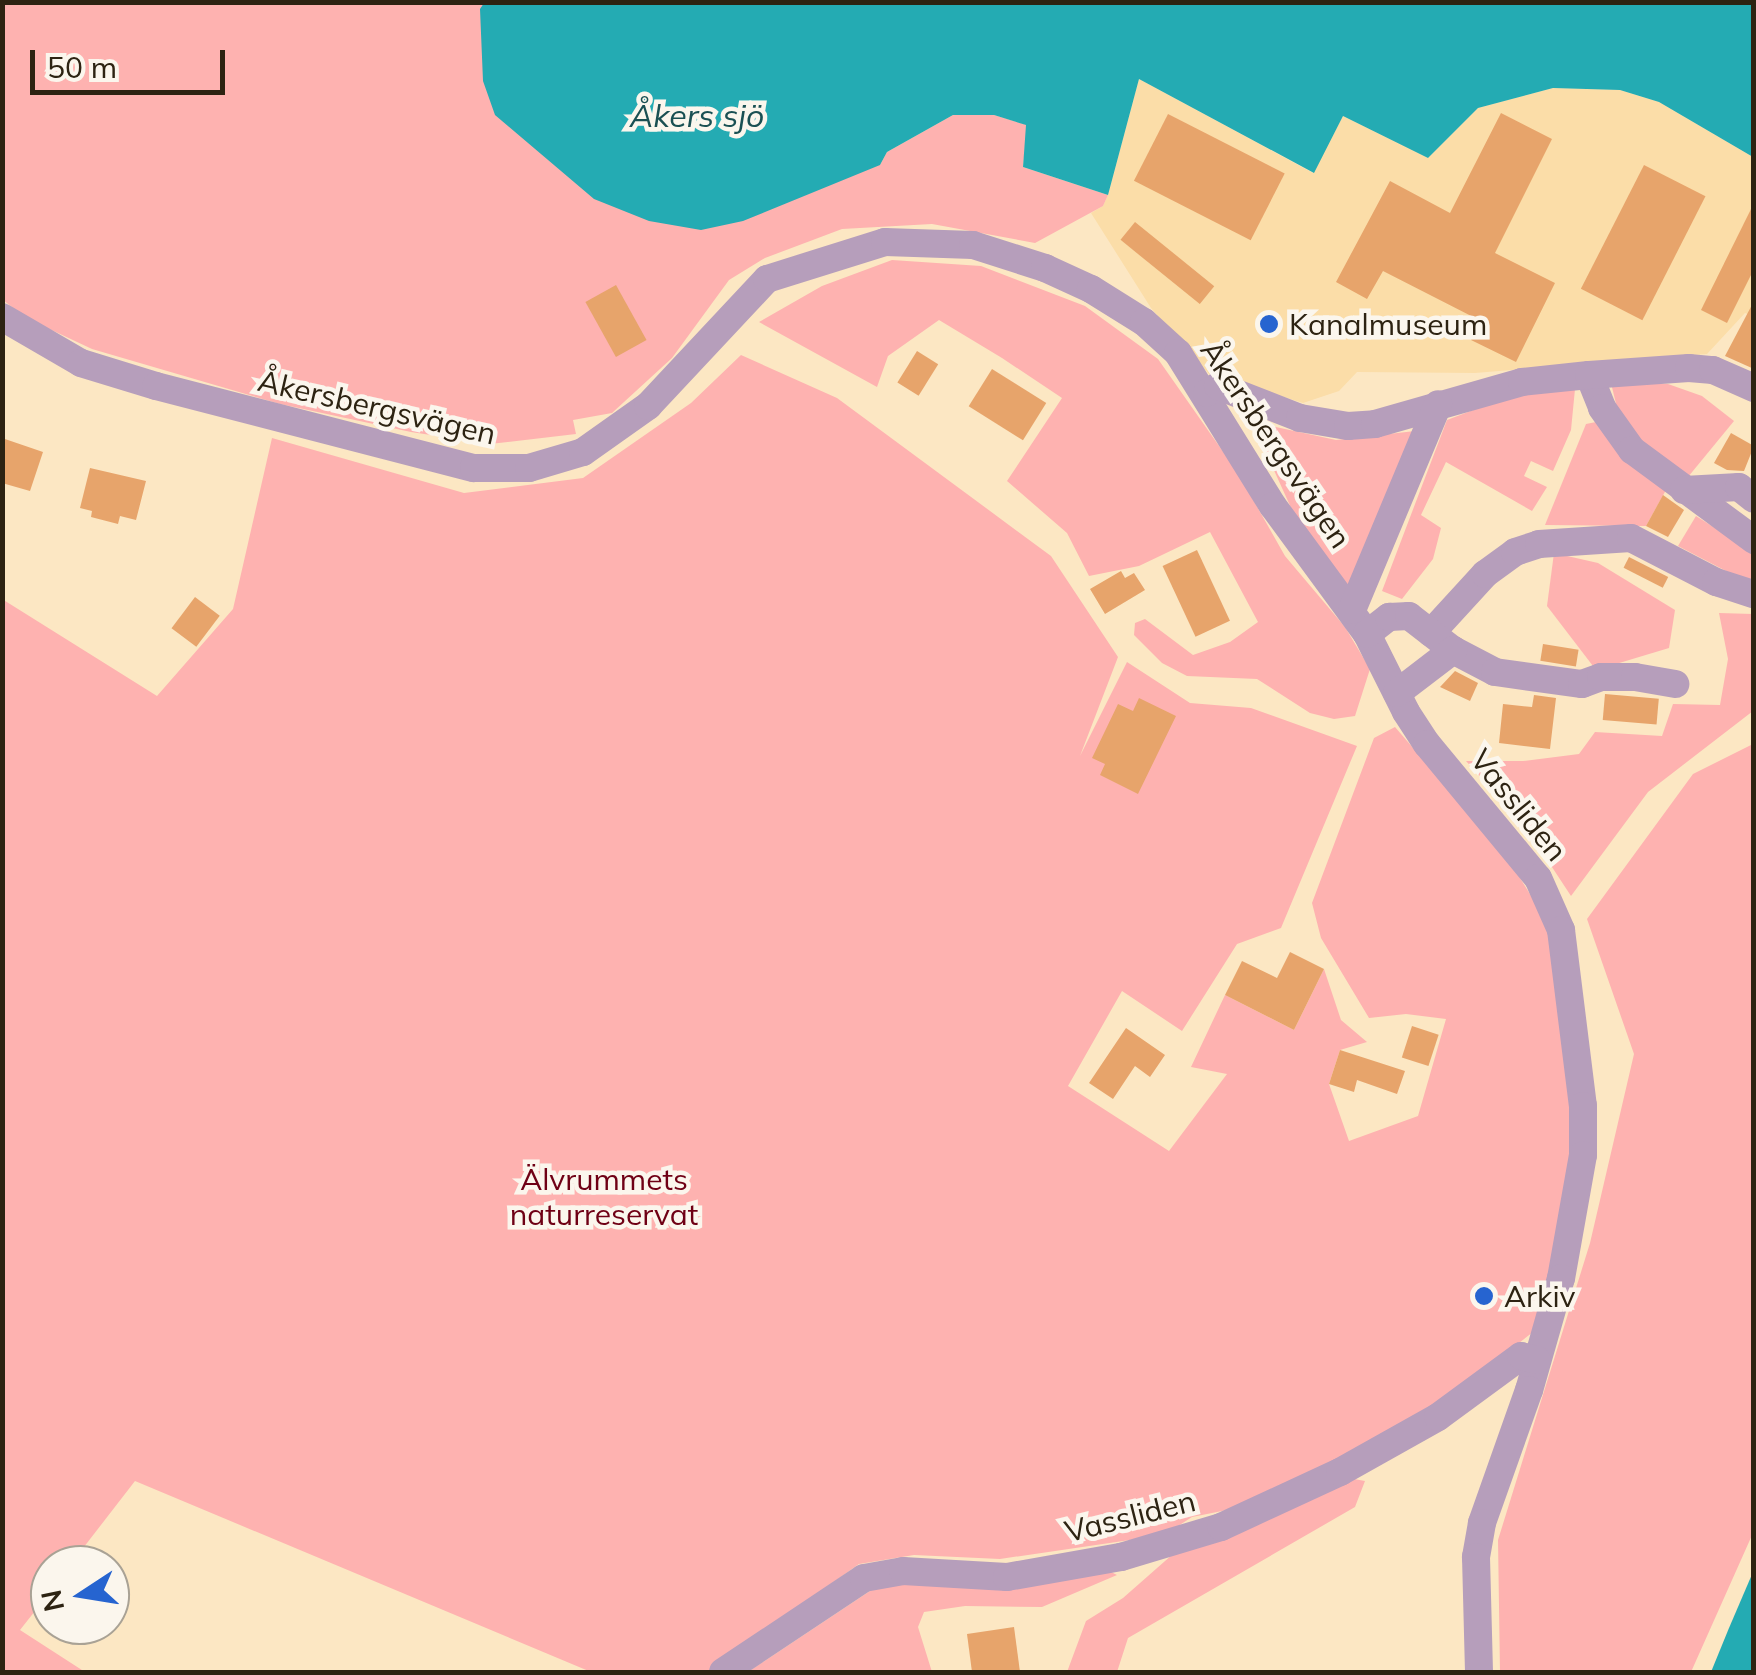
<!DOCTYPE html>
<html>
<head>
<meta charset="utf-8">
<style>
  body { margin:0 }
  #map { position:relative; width:1756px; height:1675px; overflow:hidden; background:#fce7c3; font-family:Mulish,sans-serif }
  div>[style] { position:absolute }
  .built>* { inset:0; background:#fbdda8 }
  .green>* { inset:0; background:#feb2b0 }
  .water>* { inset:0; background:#24abb3 }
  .building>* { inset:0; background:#e7a46b; transform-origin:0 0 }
  .street>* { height:28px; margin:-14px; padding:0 14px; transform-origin:14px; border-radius:14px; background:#b69ebb }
  .dots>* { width:28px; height:28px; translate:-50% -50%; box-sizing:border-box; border:5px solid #fbf6ed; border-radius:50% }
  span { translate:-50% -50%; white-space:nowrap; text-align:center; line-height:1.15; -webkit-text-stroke:9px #fbf6ed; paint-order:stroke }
  .poi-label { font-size:30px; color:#2d2312 }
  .left { translate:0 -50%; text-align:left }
  .street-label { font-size:30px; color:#2d2312 }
  .park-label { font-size:30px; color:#6f0015 }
  .water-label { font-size:32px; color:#1a5053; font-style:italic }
  .frame { position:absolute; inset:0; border:5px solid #2d2312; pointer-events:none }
  .north { position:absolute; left:30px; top:1545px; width:100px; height:100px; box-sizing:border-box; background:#fbf6ed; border:2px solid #a9a295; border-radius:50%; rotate:258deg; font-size:28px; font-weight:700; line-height:40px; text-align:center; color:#2d2312 }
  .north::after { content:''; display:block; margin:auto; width:35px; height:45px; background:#2664d0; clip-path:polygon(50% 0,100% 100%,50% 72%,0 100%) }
  .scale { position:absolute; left:30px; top:50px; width:195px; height:45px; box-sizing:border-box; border:5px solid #2d2312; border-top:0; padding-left:12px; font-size:30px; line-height:35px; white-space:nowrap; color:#2d2312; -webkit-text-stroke:8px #fbf6ed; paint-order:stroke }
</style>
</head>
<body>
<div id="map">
  <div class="built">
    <div style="clip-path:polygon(1139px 79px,1313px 173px,1343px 116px,1428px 158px,1478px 108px,1553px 88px,1620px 90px,1659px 102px,1753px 157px,1753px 316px,1745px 313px,1707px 354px,1475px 373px,1357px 372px,1339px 391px,1303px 403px,1209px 374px,1151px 308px,1091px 213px,1103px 206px,1108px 195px)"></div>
  </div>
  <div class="green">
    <div style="clip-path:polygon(2px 3px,484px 3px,880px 165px,887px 152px,953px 115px,994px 115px,1027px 125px,1023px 167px,1108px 195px,1103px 206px,1035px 243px,932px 224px,842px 229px,765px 258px,729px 280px,672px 358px,612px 413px,573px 420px,576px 434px,490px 444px,411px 432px,280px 404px,92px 349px,26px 318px,3px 300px)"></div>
    <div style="clip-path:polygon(892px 260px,981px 266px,1085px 306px,1158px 359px,1238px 473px,1285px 556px,1345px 627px,1370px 669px,1355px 716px,1334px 719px,1310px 713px,1257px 679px,1187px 676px,1162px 663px,1134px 635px,1135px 623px,1145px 619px,1193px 655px,1230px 642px,1258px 622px,1210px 532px,1139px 566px,1089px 576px,1067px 533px,1007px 481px,1062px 398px,1002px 358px,939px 320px,888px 356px,877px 387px,759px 322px,822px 286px)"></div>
    <div style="clip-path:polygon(741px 355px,837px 398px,1051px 556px,1118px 657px,1080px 756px,1127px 662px,1190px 703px,1251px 708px,1357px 746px,1281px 928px,1237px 944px,1182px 1031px,1122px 991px,1068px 1086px,1169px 1151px,1227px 1074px,1191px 1067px,1225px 995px,1294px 1030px,1324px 969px,1341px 1020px,1367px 1042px,1340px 1050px,1329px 1084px,1349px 1141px,1418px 1116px,1446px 1019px,1406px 1014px,1369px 1018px,1321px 938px,1312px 903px,1374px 738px,1395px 727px,1507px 857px,1546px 920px,1568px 1059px,1572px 1155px,1550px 1276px,1533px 1332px,1468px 1383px,1386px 1434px,1247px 1506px,1192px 1517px,1164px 1535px,1000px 1559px,914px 1555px,859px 1564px,707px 1672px,591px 1672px,135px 1481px,70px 1565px,50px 1565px,50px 1592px,20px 1630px,85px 1672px,3px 1672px,2px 599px,157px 696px,233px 609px,272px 438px,464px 493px,583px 478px,691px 403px)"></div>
    <div style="clip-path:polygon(1611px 383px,1668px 384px,1702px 396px,1734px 421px,1688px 477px,1636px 445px,1618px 412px)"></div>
    <div style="clip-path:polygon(1575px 389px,1571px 430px,1553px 471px,1531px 461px,1524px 476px,1547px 487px,1532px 511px,1446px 462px,1421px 515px,1441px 528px,1433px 559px,1402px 599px,1382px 591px,1447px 420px,1510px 396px)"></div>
    <div style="clip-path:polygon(1601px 421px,1666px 490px,1646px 526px,1545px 525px,1586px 424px)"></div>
    <div style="clip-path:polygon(1252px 422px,1336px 440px,1415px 431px,1350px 590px,1292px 510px)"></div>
    <div style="clip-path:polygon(1696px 516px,1753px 552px,1753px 585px,1678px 546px)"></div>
    <div style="clip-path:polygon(1554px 553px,1598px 563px,1675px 610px,1669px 648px,1596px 670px,1547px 606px)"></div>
    <div style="clip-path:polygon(1719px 613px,1753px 614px,1753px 711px,1648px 792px,1571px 896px,1523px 823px,1466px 761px,1523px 761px,1579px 754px,1595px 732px,1662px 736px,1673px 704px,1720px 705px,1728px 659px)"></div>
    <div style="clip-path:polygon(1753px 744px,1753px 1533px,1691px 1672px,1500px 1672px,1498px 1540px,1590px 1243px,1634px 1054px,1587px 919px,1693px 774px)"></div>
    <div style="clip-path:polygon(1343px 1477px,1365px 1481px,1355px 1507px,1128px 1638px,1117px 1672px,1067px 1672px,1086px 1621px,1123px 1598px,1173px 1554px)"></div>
    <div style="clip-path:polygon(1105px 1569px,1117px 1575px,1042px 1607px,965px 1606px,924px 1612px,918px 1627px,932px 1672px,748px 1672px,879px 1585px)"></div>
  </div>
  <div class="water">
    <div style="clip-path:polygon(484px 3px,1753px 3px,1753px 157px,1659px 102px,1620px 90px,1553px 88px,1478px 108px,1428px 158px,1343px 116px,1314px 173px,1139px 79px,1108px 195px,1023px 167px,1026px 125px,994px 115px,953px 115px,887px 152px,880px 165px,743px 221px,701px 230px,649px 221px,594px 199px,495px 115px,483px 81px,480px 9px)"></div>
    <div style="clip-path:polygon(1753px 1572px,1753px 1672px,1711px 1672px,1729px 1628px)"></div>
  </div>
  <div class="building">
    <div style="clip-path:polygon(1501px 113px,1552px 139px,1495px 253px,1555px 283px,1516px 362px,1471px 340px,1481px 321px,1383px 271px,1367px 299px,1336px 282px,1390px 181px,1450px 213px)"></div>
    <div style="left:1168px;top:114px;width:131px;height:75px;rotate:27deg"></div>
    <div style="left:1644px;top:165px;width:69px;height:139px;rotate:27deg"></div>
    <div style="clip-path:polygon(1754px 203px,1754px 269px,1727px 323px,1701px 310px)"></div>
    <div style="left:1135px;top:222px;width:102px;height:23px;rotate:39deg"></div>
    <div style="left:616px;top:285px;width:63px;height:35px;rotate:61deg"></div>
    <div style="clip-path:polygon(1754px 301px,1754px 369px,1725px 356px)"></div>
    <div style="left:917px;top:351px;width:25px;height:37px;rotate:32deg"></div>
    <div style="left:992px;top:369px;width:64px;height:44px;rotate:32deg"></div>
    <div style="clip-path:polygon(1731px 433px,1754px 446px,1744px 471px,1727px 470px,1714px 463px)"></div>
    <div style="clip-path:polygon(2px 438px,43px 452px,30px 491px,2px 483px)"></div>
    <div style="clip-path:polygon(90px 468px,146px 481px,136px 520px,120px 516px,118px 524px,91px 517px,92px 511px,80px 508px)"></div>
    <div style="clip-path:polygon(1663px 495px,1684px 510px,1668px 537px,1646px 526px)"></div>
    <div style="left:1197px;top:550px;width:78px;height:38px;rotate:65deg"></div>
    <div style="left:1629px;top:557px;width:44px;height:12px;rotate:27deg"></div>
    <div style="clip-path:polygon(1121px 571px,1125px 578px,1134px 573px,1145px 590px,1105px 614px,1090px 589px)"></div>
    <div style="left:195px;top:597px;width:31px;height:39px;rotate:37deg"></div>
    <div style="left:1543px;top:644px;width:36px;height:17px;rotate:9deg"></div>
    <div style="clip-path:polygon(1455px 671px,1478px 683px,1470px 701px,1440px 687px)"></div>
    <div style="left:1605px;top:694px;width:54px;height:26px;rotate:5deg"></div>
    <div style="clip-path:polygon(1534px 695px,1556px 698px,1550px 749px,1499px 743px,1503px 704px,1532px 707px)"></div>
    <div style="clip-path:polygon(1139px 698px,1176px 716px,1138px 794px,1100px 775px,1105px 764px,1092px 758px,1118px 704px,1133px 711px)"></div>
    <div style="clip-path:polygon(1290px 952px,1324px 969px,1294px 1030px,1225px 995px,1242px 961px,1277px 978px)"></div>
    <div style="left:1412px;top:1026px;width:28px;height:33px;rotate:18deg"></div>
    <div style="clip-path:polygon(1126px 1028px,1165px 1055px,1150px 1077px,1135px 1066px,1113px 1099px,1089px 1083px)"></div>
    <div style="clip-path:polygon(1340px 1050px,1405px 1071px,1397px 1094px,1357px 1080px,1354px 1092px,1329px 1084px)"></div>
    <div style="clip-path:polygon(1014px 1627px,1020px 1672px,972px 1672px,967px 1634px)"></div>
  </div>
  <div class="street">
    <div style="left:2px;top:317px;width:91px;rotate:30.2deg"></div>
    <div style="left:81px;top:363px;width:78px;rotate:17deg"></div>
    <div style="left:156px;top:386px;width:328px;rotate:14.5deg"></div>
    <div style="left:474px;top:468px;width:55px"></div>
    <div style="left:529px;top:468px;width:56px;rotate:-16.5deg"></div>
    <div style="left:583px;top:452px;width:80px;rotate:-35.3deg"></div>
    <div style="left:648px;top:406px;width:174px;rotate:-46.9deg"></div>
    <div style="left:767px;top:279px;width:124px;rotate:-17.4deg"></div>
    <div style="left:885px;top:242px;width:88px;rotate:2deg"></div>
    <div style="left:973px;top:245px;width:76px;rotate:17.7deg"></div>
    <div style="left:1045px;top:268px;width:51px;rotate:24.5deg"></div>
    <div style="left:1091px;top:289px;width:62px;rotate:31.9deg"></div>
    <div style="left:1144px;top:322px;width:46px;rotate:42.4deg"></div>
    <div style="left:1178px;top:353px;width:180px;rotate:58.2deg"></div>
    <div style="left:1273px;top:506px;width:159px;rotate:53.7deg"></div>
    <div style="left:1367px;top:634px;width:87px;rotate:63.4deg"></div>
    <div style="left:1406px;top:712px;width:38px;rotate:57deg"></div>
    <div style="left:1427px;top:744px;width:174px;rotate:50.4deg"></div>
    <div style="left:1538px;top:878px;width:57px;rotate:66.1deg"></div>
    <div style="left:1561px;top:930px;width:177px;rotate:82.9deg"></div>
    <div style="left:1583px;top:1106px;width:49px;rotate:90deg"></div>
    <div style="left:1583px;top:1155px;width:125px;rotate:100.1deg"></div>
    <div style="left:1561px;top:1278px;width:116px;rotate:105.9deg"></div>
    <div style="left:1529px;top:1390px;width:141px;rotate:109.5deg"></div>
    <div style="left:1482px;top:1523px;width:35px;rotate:100deg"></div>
    <div style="left:1476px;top:1557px;width:115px;rotate:88.5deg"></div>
    <div style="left:1589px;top:375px;width:35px;rotate:68deg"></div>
    <div style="left:1602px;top:408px;width:52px;rotate:54.5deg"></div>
    <div style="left:1632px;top:450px;width:152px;rotate:36.4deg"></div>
    <div style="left:1207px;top:393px;width:13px;rotate:-32deg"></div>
    <div style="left:1218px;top:386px;width:88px;rotate:21.3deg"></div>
    <div style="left:1300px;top:418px;width:49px;rotate:9.5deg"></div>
    <div style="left:1348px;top:426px;width:27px;rotate:-4deg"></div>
    <div style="left:1375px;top:424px;width:153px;rotate:-15.9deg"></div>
    <div style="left:1522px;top:382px;width:67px;rotate:-6deg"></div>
    <div style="left:1589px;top:375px;width:100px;rotate:-4deg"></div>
    <div style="left:1689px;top:368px;width:24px;rotate:5deg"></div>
    <div style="left:1713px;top:370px;width:45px;rotate:23.7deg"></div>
    <div style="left:1684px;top:490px;width:55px;rotate:-3.1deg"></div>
    <div style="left:1739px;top:487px;width:19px;rotate:39deg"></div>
    <div style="left:1352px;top:610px;width:223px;rotate:-67.3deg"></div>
    <div style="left:1431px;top:633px;width:80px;rotate:-47.5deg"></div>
    <div style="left:1485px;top:574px;width:37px;rotate:-36deg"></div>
    <div style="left:1515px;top:552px;width:25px;rotate:-18deg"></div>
    <div style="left:1539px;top:544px;width:92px;rotate:-3.7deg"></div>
    <div style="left:1631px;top:538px;width:96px;rotate:27.4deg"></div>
    <div style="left:1716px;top:582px;width:40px;rotate:18deg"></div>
    <div style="left:1367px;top:634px;width:28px;rotate:-38deg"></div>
    <div style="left:1389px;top:617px;width:20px;rotate:-3deg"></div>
    <div style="left:1409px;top:616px;width:56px;rotate:37.7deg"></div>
    <div style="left:1453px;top:650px;width:47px;rotate:27.6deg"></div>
    <div style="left:1495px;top:672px;width:88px;rotate:7.9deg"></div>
    <div style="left:1582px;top:684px;width:20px;rotate:-20deg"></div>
    <div style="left:1601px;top:677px;width:34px"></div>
    <div style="left:1635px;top:677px;width:41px;rotate:9.9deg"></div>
    <div style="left:1397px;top:693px;width:71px;rotate:-37.5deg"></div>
    <div style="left:723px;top:1672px;width:169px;rotate:-33.7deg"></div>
    <div style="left:864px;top:1578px;width:40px;rotate:-10deg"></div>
    <div style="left:903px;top:1571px;width:104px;rotate:3.3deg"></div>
    <div style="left:1007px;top:1577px;width:116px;rotate:-10deg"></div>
    <div style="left:1121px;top:1557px;width:104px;rotate:-16.7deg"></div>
    <div style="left:1221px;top:1527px;width:131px;rotate:-24.8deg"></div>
    <div style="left:1340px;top:1472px;width:112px;rotate:-29.3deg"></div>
    <div style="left:1438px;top:1417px;width:103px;rotate:-36.3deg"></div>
    <div style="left:1521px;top:1356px;width:16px;rotate:14deg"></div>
  </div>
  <div class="dots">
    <div style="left:1269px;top:324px;background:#2664d0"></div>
    <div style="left:1484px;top:1296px;background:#2664d0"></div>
  </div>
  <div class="poi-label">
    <span class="left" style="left:1289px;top:324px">Kanalmuseum</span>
    <span class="left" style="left:1504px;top:1296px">Arkiv</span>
  </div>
  <div class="street-label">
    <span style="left:377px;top:407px;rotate:13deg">Åkersbergsvägen</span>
    <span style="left:1276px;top:444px;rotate:56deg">Åkersbergsvägen</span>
    <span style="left:1519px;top:805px;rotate:51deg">Vassliden</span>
    <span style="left:1130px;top:1516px;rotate:-14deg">Vassliden</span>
  </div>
  <div class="park-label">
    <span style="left:604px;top:1196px">Älvrummets<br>naturreservat</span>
  </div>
  <div class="water-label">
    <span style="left:697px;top:115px">Åkers sjö</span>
  </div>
  <div class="frame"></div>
  <div class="north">N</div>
  <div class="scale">50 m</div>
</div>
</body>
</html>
